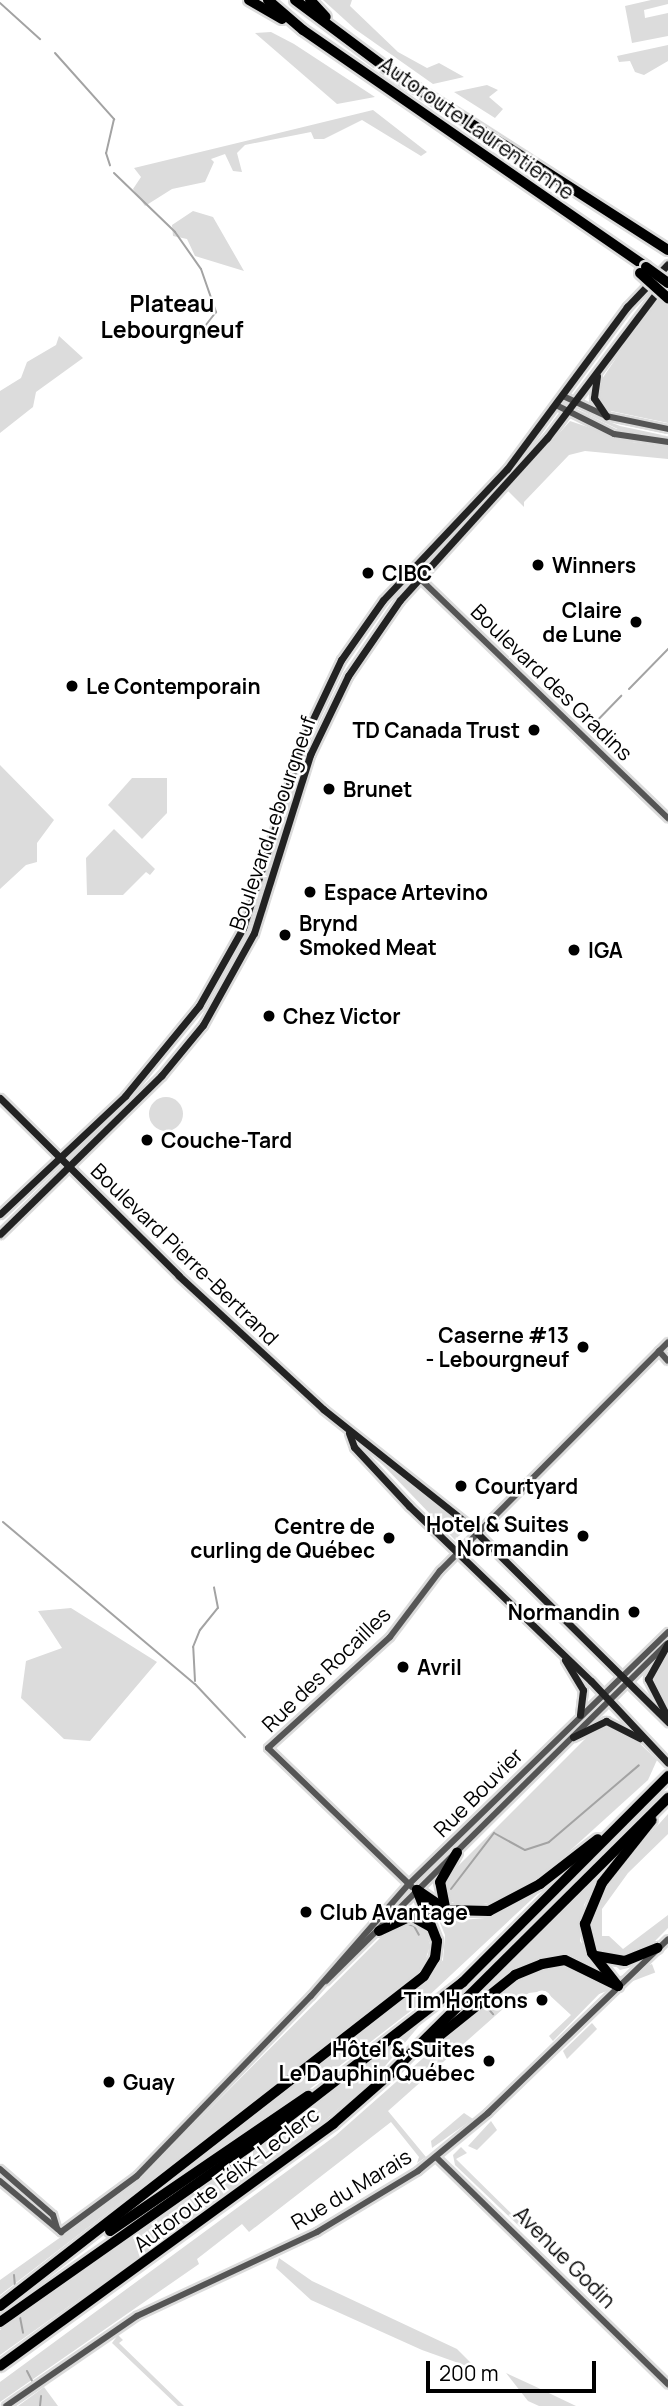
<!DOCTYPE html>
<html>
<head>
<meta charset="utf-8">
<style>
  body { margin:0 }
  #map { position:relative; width:668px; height:2406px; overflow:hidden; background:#fff; font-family:Manrope,sans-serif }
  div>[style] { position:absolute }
  .green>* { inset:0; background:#dcdcdc; transform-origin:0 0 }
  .round { border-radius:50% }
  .stream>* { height:2px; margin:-1px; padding:0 1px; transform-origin:1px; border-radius:1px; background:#a3a3a3 }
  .roads { filter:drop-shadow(2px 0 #dbdbdb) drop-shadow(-2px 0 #dbdbdb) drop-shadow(0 2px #dbdbdb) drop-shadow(0 -2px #dbdbdb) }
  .tertiary>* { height:6px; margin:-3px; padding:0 3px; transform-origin:3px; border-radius:3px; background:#555 }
  .secondary>* { height:7px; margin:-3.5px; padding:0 3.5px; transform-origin:3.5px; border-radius:3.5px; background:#222 }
  .motorway>* { height:10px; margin:-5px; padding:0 5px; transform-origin:5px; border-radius:5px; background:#000 }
  .bridges { filter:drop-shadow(2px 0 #dbdbdb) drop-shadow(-2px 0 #dbdbdb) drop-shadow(0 2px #dbdbdb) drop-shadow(0 -2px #dbdbdb) }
  .motorway-bridge>* { height:10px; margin:-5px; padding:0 5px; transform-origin:5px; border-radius:5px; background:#000 }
  .dots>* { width:19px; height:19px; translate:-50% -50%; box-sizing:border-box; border:4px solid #fff; border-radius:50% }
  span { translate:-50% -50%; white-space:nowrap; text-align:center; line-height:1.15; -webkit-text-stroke:5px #fff; paint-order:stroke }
  .street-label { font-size:21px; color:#000 }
  .poi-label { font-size:21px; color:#000; font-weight:700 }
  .left { translate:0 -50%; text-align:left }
  .right { translate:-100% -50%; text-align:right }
  .neighbourhood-label { font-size:23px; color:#000; font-weight:700 }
  .scale { position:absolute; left:426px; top:2361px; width:170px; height:32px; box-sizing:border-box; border:4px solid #000; border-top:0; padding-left:9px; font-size:21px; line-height:24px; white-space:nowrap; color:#000; -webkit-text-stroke:5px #fff; paint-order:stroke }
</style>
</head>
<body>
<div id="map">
  <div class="green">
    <div style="clip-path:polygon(323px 0,352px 0,350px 6px,398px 52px,427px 68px,439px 63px,464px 77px,433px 84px,355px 29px)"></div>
    <div style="clip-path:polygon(651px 0,668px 0,668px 4px,644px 10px,645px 18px,668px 13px,668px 36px,632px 43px,625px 6px)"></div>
    <div style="clip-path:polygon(271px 32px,294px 44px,375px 97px,337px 104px,255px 33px)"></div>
    <div style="clip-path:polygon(668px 45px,668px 61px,644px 75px,635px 72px,630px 61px,619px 62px,617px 56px)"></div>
    <div style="clip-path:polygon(487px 85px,498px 90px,489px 97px,503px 109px,495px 118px,454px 92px)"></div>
    <div style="clip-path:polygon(373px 110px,427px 152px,421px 156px,362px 120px,324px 139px,314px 139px,311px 132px,245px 145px,237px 153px,242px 172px,233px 171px,225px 154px,211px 159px,214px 162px,205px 182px,172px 189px,145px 206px,133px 189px,141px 177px,134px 168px)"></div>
    <div style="clip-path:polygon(193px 211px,213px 217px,244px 271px,195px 256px,187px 239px,173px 236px,172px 225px)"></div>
    <div style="clip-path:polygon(659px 294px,668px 303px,668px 423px,606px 410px,597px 399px,600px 382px)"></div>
    <div style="clip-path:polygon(59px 336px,83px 358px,36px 392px,33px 407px,0 433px,0 391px,21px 378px,27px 362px,56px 345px)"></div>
    <div style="clip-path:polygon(578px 410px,620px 426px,667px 436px,626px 433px)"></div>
    <div style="clip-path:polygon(570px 421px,632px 442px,668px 447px,668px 459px,585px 451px,569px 455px,524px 502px,524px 507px,508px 491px)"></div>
    <div style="clip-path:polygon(0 765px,54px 820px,37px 843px,37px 862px,26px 865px,0 889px)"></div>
    <div style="clip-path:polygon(132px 778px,167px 778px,167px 813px,142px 839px,108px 805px)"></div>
    <div style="clip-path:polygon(114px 829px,155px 869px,150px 875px,146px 872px,123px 895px,87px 895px,86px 858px)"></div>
    <div class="round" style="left:149px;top:1097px;width:34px;height:34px"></div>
    <div style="clip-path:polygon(360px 1441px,442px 1508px,466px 1529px,455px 1540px)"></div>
    <div style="clip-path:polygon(71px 1608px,157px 1662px,90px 1741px,64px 1739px,21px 1698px,26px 1661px,62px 1648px,38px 1611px)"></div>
    <div style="clip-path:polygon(668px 1656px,668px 1707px,653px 1677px)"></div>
    <div style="clip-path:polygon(598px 1726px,609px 1726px,631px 1735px,657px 1760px,648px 1780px,541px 1877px,503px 1900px,468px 1907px,451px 1902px,444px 1891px,446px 1878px)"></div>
    <div style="clip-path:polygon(668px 1814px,668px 1834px,628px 1873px,602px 1909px,602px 1936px,609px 1936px,623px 1949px,668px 1915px,668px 1928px,628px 1968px,620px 1970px,594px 1945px,589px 1917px,607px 1882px)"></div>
    <div style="clip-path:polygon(603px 1869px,584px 1905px,580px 1941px,601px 1971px,573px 1958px,549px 1959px,507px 1976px,454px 2016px)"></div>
    <div style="clip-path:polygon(545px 1887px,421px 2003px,294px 2101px,152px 2194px,430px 1976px,443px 1960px,445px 1935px,433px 1906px,444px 1915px,462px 1920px,485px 1918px)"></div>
    <div style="clip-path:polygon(407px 1919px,427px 1932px,430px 1946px,423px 1967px,411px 1980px,0 2295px,0 2280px,133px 2186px,391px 1927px)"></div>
    <div style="left:652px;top:1964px;width:9px;height:77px;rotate:69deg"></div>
    <div style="clip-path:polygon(558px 1965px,596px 1974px,604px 1989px,553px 2041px,549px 2036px,571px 2015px,545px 1991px,529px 1993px,504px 2008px,388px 2111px,426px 2157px,417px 2163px,419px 2157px,391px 2122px,249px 2232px,242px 2224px,197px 2259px,199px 2264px,0 2402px,0 2382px,335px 2136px,499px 1991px,527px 1974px)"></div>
    <div style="clip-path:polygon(592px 2023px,597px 2029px,567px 2059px,563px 2051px)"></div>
    <div style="clip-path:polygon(419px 2026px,375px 2078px,290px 2150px,0 2355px,0 2330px)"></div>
    <div style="clip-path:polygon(464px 2113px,473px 2119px,432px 2148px,431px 2141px)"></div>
    <div style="clip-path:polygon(491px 2121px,497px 2130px,477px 2150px,468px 2146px)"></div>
    <div style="clip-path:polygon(461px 2147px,467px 2153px,456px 2159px,522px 2224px,526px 2222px,520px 2227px,455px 2165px,453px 2155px)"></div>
    <div style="clip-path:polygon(279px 2258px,312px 2281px,457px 2349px,478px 2370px,422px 2350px,311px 2300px,276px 2268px)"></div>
    <div style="clip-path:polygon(118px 2335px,123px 2340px,119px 2343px,184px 2406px,178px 2406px,112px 2343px)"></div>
    <div style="clip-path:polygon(506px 2373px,532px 2385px,576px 2406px,539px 2406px,528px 2401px)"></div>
    <div style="clip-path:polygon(44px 2387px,58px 2406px,18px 2406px)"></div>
  </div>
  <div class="stream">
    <div style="left:0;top:3px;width:54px;rotate:42deg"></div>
    <div style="left:55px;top:53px;width:89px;rotate:48.2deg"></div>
    <div style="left:114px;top:119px;width:35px;rotate:103deg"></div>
    <div style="left:106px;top:153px;width:13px;rotate:72deg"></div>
    <div style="left:114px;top:173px;width:85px;rotate:44deg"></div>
    <div style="left:175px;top:232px;width:45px;rotate:54.9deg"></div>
    <div style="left:201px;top:269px;width:46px;rotate:70.8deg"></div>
    <div style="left:216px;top:312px;width:33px;rotate:128deg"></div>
    <div style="left:629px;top:689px;width:56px;rotate:-45.7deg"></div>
    <div style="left:590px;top:728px;width:45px;rotate:-45.9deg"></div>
    <div style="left:3px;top:1522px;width:251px;rotate:40.2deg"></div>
    <div style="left:195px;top:1684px;width:73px;rotate:46.7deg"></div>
    <div style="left:195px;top:1681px;width:34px;rotate:-93deg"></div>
    <div style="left:193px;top:1647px;width:18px;rotate:-68deg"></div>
    <div style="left:200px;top:1630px;width:28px;rotate:-51deg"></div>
    <div style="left:218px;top:1608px;width:21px;rotate:-101deg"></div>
    <div style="left:451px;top:1889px;width:71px;rotate:-52.5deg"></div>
    <div style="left:494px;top:1833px;width:35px;rotate:29deg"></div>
    <div style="left:525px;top:1850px;width:25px;rotate:-18deg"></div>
    <div style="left:549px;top:1842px;width:118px;rotate:-40.5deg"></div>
    <div style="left:403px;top:1923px;width:11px;rotate:15deg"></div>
    <div style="left:414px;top:1926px;width:10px;rotate:61deg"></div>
    <div style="left:486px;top:2006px;width:11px;rotate:49deg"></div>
    <div style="left:14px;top:2275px;width:12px;rotate:85deg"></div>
    <div style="left:20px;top:2317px;width:16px;rotate:79deg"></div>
    <div style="left:27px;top:2371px;width:11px;rotate:63deg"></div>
    <div style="left:40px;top:2406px;width:10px;rotate:-84deg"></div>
  </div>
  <div class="roads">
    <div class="tertiary">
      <div style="left:563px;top:396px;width:47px;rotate:24.9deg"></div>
      <div style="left:606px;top:416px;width:63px;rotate:11.8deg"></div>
      <div style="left:556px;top:405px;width:65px;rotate:26.6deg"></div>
      <div style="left:614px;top:434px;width:55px;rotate:8.4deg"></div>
      <div style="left:412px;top:571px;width:356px;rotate:44deg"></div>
      <div style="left:659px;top:1351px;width:13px;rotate:48deg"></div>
      <div style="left:412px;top:1887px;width:200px;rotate:-136deg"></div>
      <div style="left:268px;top:1748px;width:165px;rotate:-42.3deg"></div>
      <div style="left:390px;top:1637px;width:83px;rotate:-52.9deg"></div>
      <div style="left:440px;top:1571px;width:323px;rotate:-45.1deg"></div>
      <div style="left:326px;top:1981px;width:479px;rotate:-44.7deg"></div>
      <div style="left:436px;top:2157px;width:325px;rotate:44.4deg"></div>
      <div style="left:0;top:2169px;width:70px;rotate:41deg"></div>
      <div style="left:53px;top:2215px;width:14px;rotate:73deg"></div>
      <div style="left:0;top:2181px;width:80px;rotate:39.9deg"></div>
      <div style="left:61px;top:2232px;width:94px;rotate:-36.4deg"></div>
      <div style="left:137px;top:2176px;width:250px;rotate:-46deg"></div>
      <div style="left:311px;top:1996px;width:147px;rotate:-48.9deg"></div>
      <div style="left:408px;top:1885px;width:363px;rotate:-44.2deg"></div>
      <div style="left:6px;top:2406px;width:159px;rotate:-34.5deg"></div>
      <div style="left:137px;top:2316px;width:199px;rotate:-25deg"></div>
      <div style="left:317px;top:2232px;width:118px;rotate:-31.1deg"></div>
      <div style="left:418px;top:2171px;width:91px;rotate:-39.6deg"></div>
      <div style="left:488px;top:2113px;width:250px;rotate:-44deg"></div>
    </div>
    <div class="secondary">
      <div style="left:597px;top:376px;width:22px;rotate:98deg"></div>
      <div style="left:594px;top:398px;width:22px;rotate:56deg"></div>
      <div style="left:0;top:1098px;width:252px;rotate:44.8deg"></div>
      <div style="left:179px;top:1276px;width:196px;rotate:42.7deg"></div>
      <div style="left:323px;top:1409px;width:188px;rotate:38.5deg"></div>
      <div style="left:470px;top:1526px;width:279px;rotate:44.7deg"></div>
      <div style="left:0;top:1214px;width:172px;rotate:-43.3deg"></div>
      <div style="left:125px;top:1096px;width:117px;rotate:-50.6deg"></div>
      <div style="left:199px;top:1006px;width:90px;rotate:-60.6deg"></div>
      <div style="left:243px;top:928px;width:197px;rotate:-72.3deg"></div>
      <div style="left:303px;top:740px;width:89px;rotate:-64.6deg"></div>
      <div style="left:341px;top:660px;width:73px;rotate:-55deg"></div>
      <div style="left:383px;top:600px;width:180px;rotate:-46.6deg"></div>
      <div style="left:507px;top:469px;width:202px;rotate:-53.5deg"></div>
      <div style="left:627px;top:307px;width:59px;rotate:-46.4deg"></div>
      <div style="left:0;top:1234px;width:226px;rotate:-44.5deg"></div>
      <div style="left:161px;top:1076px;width:66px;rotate:-50.5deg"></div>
      <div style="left:203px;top:1025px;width:105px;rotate:-61deg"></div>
      <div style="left:254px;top:933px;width:187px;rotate:-72.5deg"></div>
      <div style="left:310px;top:755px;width:88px;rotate:-64.3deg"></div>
      <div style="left:348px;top:676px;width:92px;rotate:-55.6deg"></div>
      <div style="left:400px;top:600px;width:219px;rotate:-47.8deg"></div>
      <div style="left:547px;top:438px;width:188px;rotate:-53deg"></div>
      <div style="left:349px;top:1433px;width:15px;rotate:70deg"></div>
      <div style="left:354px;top:1447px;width:81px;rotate:47deg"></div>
      <div style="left:409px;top:1506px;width:252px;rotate:43.9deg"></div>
      <div style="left:591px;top:1681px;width:112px;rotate:46.8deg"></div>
      <div style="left:565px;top:1660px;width:35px;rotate:59deg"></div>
      <div style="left:583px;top:1690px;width:25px;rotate:97deg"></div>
      <div style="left:668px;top:1718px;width:44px;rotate:-117.1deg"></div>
      <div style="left:648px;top:1679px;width:41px;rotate:-60.9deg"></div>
      <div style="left:573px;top:1737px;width:37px;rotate:-26deg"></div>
      <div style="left:606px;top:1721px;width:38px;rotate:27deg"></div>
    </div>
    <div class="motorway">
      <div style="left:249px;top:0;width:38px;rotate:30deg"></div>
      <div style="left:268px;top:0;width:46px;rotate:40.6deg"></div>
      <div style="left:303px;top:30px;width:417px;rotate:34.6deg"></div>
      <div style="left:295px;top:0;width:127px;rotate:36.7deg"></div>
      <div style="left:397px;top:76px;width:322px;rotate:32.7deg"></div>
      <div style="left:310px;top:0;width:23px;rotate:47deg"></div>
      <div style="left:417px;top:1890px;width:36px;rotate:34deg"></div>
      <div style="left:447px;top:1910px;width:42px;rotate:1.4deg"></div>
      <div style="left:489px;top:1911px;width:58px;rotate:-27.9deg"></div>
      <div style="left:540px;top:1884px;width:73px;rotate:-37.8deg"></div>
      <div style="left:445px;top:1907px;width:25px;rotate:-101deg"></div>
      <div style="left:440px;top:1882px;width:34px;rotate:-60deg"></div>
      <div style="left:379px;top:1931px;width:35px;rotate:-25deg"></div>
      <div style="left:411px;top:1916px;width:23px;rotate:29deg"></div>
      <div style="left:596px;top:1956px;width:29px;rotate:10deg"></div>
      <div style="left:625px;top:1961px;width:35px;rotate:-22deg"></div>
      <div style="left:618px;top:1986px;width:42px;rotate:-128.2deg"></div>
      <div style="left:592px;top:1953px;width:30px;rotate:-104deg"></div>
      <div style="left:585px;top:1924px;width:44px;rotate:-67.5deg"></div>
      <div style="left:602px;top:1883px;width:80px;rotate:-51.6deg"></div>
      <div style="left:424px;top:2048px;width:117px;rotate:-38.7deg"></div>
      <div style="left:515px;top:1975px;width:29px;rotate:-22deg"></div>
      <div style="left:542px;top:1964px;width:23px;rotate:-10deg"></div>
      <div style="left:565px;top:1960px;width:59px;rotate:26.1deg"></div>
      <div style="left:110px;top:2231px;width:240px;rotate:-34.3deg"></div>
      <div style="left:0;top:2306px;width:537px;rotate:-37.89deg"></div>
      <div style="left:424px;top:1976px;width:21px;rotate:-59deg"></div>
      <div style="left:435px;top:1958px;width:17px;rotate:-83deg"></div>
      <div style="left:437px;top:1941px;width:55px;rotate:-111.4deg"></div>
      <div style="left:0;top:2322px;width:315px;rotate:-35.1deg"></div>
      <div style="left:258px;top:2141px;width:259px;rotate:-37.8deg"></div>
      <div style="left:463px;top:1982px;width:291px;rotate:-45.1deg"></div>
      <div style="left:0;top:2366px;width:412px;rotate:-36deg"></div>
      <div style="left:333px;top:2124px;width:76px;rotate:-41.3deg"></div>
      <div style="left:390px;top:2074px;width:392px;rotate:-44.8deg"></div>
    </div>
  </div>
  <div class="bridges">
    <div class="motorway-bridge">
      <div style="left:646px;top:267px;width:27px;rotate:36deg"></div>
      <div style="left:640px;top:273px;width:38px;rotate:42deg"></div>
    </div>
  </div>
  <div class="dots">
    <div style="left:538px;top:565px;background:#000"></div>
    <div style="left:368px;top:573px;background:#000"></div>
    <div style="left:636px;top:622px;background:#000"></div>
    <div style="left:72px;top:686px;background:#000"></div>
    <div style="left:534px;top:730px;background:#000"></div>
    <div style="left:329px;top:789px;background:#000"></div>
    <div style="left:310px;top:892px;background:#000"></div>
    <div style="left:285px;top:935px;background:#000"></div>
    <div style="left:574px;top:950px;background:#000"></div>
    <div style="left:269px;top:1016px;background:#000"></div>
    <div style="left:147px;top:1140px;background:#000"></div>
    <div style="left:583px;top:1347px;background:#000"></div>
    <div style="left:461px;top:1486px;background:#000"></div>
    <div style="left:583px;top:1536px;background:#000"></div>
    <div style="left:389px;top:1538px;background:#000"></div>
    <div style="left:634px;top:1612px;background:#000"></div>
    <div style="left:403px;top:1667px;background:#000"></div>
    <div style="left:306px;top:1912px;background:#000"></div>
    <div style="left:542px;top:2000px;background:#000"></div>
    <div style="left:489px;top:2061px;background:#000"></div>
    <div style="left:109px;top:2082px;background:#000"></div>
  </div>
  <div class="street-label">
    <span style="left:477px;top:128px;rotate:35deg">Autoroute Laurentienne</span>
    <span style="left:552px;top:682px;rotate:44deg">Boulevard des Gradins</span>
    <span style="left:272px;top:823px;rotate:-71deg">Boulevard Lebourgneuf</span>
    <span style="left:185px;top:1254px;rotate:44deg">Boulevard Pierre-Bertrand</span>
    <span style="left:326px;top:1669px;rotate:-44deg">Rue des Rocailles</span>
    <span style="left:478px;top:1792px;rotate:-45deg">Rue Bouvier</span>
    <span style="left:226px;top:2179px;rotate:-37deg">Autoroute Félix-Leclerc</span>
    <span style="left:351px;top:2189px;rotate:-31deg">Rue du Marais</span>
    <span style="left:565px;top:2257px;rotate:45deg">Avenue Godin</span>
  </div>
  <div class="poi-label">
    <span class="left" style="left:552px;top:565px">Winners</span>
    <span class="left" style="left:382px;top:573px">CIBC</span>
    <span class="right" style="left:622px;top:622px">Claire<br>de Lune</span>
    <span class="left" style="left:86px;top:686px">Le Contemporain</span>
    <span class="right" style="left:520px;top:730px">TD Canada Trust</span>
    <span class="left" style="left:343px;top:789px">Brunet</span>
    <span class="left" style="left:324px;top:892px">Espace Artevino</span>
    <span class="left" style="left:299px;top:935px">Brynd<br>Smoked Meat</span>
    <span class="left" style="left:588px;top:950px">IGA</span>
    <span class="left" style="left:283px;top:1016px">Chez Victor</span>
    <span class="left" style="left:161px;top:1140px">Couche-Tard</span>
    <span class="right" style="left:569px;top:1347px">Caserne #13<br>- Lebourgneuf</span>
    <span class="left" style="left:475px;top:1486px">Courtyard</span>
    <span class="right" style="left:569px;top:1536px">Hotel &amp; Suites<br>Normandin</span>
    <span class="right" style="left:375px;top:1538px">Centre de<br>curling de Québec</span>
    <span class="right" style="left:620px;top:1612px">Normandin</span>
    <span class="left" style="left:417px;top:1667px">Avril</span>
    <span class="left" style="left:320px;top:1912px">Club Avantage</span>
    <span class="right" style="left:528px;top:2000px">Tim Hortons</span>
    <span class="right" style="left:475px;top:2061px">Hôtel &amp; Suites<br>Le Dauphin Québec</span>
    <span class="left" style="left:123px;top:2082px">Guay</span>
  </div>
  <div class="neighbourhood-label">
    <span style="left:172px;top:316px">Plateau<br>Lebourgneuf</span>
  </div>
  <div class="scale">200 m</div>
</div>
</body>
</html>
